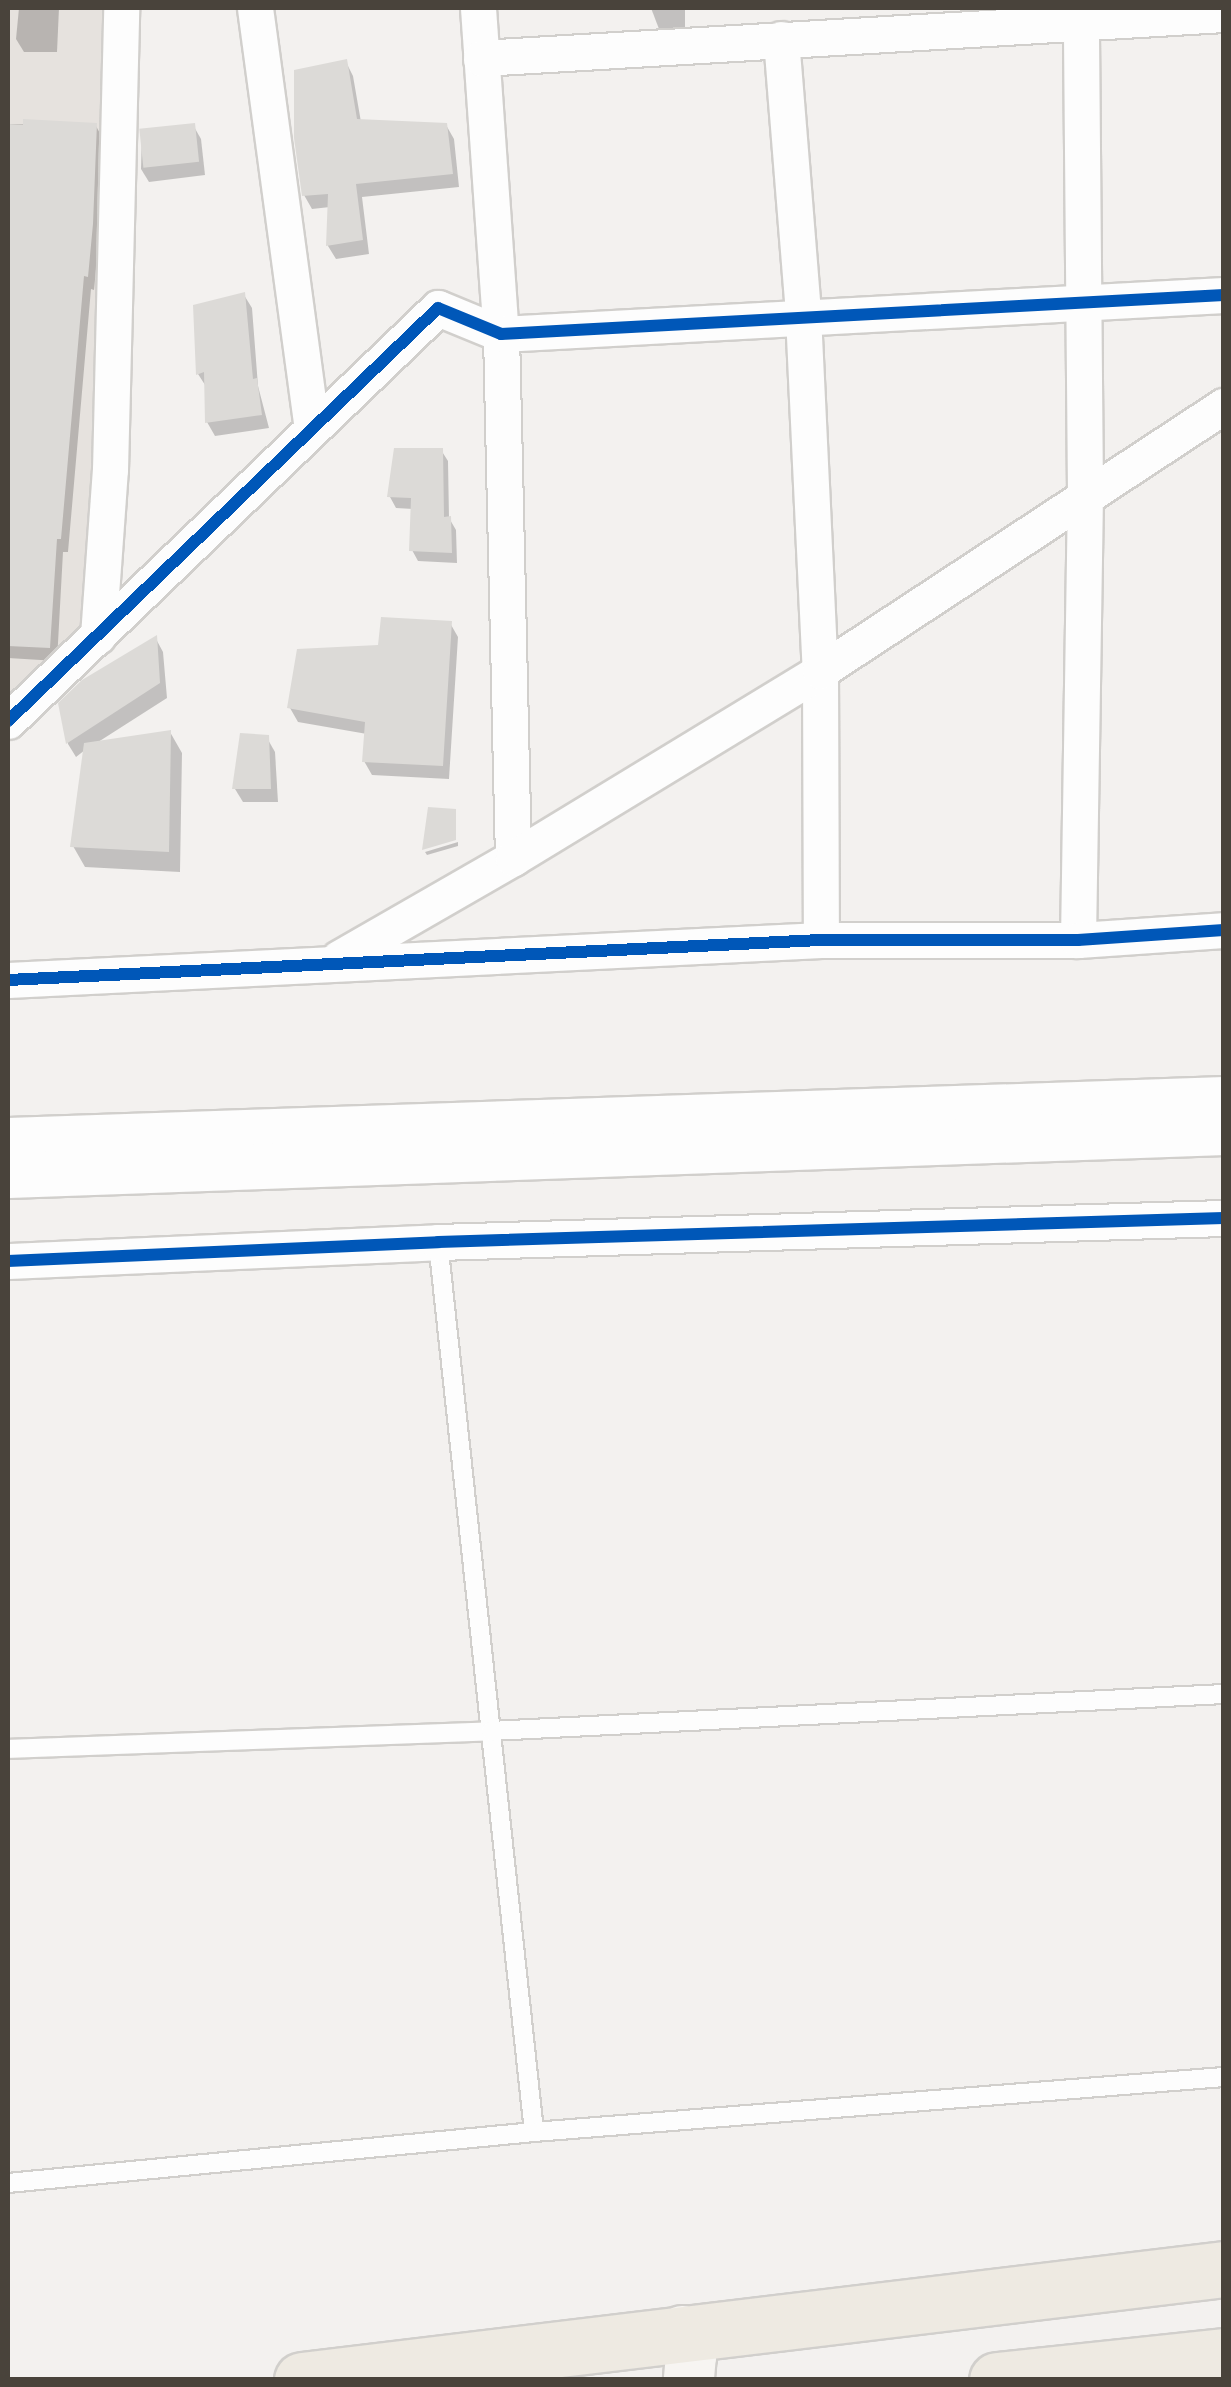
<!DOCTYPE html>
<html>
<head>
<meta charset="utf-8">
<style>
  body { margin:0 }
  #map { position:relative; width:1231px; height:2387px; overflow:hidden; background:#f3f1ef; font-family:"Noto Sans",sans-serif }
  div>[style] { position:absolute }
  .residential>* { inset:0; background:#e6e2de }
  .shadow>* { inset:0; background:#0003 }
  .building>* { inset:0; background:#dcdad7; transform-origin:0 0 }
  .roads { filter:drop-shadow(2px 0 #d1cfcc) drop-shadow(-2px 0 #d1cfcc) drop-shadow(0 2px #d1cfcc) drop-shadow(0 -2px #d1cfcc) }
  .service>* { height:18px; margin:-9px; padding:0 9px; transform-origin:9px; border-radius:9px; background:#fdfdfd }
  .minor>* { height:35px; margin:-17.5px; padding:0 17.5px; transform-origin:17.5px; border-radius:17.5px; background:#fdfdfd }
  .tertiary>* { height:45px; margin:-22.5px; padding:0 22.5px; transform-origin:22.5px; border-radius:22.5px; background:#fdfdfd }
  .secondary>* { height:50px; margin:-25px; padding:0 25px; transform-origin:25px; border-radius:25px; background:#f7f5f2 }
  .trunk>* { height:55px; margin:-27.5px; padding:0 27.5px; transform-origin:27.5px; border-radius:27.5px; background:#eeeae2 }
  .cycleway>* { height:12px; margin:-6px; padding:0 6px; transform-origin:6px; border-radius:6px; background:#0057b8 }
  span { translate:-50% -50%; white-space:nowrap; text-align:center; line-height:1.15; -webkit-text-stroke:9px #fff; paint-order:stroke }
  .frame { position:absolute; inset:0; border:10px solid #49433b; pointer-events:none }
</style>
</head>
<body>
<div id="map">
  <div class="residential">
    <div style="clip-path:polygon(8px 8px,118px 8px,99px 618px,8px 710px)"></div>
  </div>
  <div class="shadow">
    <div style="clip-path:polygon(19px 8px,59px 8px,57px 52px,24px 52px,16px 39px)"></div>
    <div style="clip-path:polygon(651px 8px,685px 8px,685px 29px,659px 29px)"></div>
    <div style="clip-path:polygon(346px 62px,353px 76px,361px 122px,446px 125px,454px 139px,459px 187px,362px 197px,369px 254px,336px 259px,328px 246px,330px 207px,312px 209px,304px 195px)"></div>
    <div style="clip-path:polygon(8px 124px,96px 126px,103px 139px,99px 239px,94px 290px,91px 289px,68px 552px,63px 552px,57px 661px,8px 658px)"></div>
    <div style="clip-path:polygon(193px 125px,201px 139px,205px 175px,149px 182px,141px 169px,142px 132px)"></div>
    <div style="clip-path:polygon(244px 295px,252px 308px,258px 386px,269px 428px,215px 436px,207px 422px,207px 388px,198px 374px)"></div>
    <div style="clip-path:polygon(441px 450px,448px 461px,449px 518px,456px 530px,457px 563px,418px 561px,412px 550px,413px 509px,396px 508px,390px 497px)"></div>
    <div style="clip-path:polygon(450px 623px,458px 637px,449px 779px,372px 775px,364px 761px,367px 734px,298px 722px,290px 708px,380px 647px)"></div>
    <div style="clip-path:polygon(156px 639px,163px 652px,167px 698px,95px 744px,170px 732px,182px 753px,180px 872px,85px 867px,73px 846px,85px 750px,76px 757px,68px 744px,60px 704px)"></div>
    <div style="clip-path:polygon(267px 738px,275px 752px,278px 802px,243px 802px,235px 789px)"></div>
    <div style="clip-path:polygon(458px 842px,458px 846px,427px 855px,425px 852px)"></div>
  </div>
  <div class="building">
    <div style="clip-path:polygon(347px 59px,357px 119px,447px 123px,453px 174px,356px 184px,363px 240px,326px 246px,328px 194px,302px 196px,294px 138px,294px 70px)"></div>
    <div style="clip-path:polygon(23px 119px,97px 123px,93px 224px,88px 277px,84px 276px,61px 539px,57px 539px,50px 648px,8px 646px,8px 124px,23px 125px)"></div>
    <div style="left:195px;top:123px;width:39px;height:56px;rotate:84deg"></div>
    <div style="clip-path:polygon(245px 292px,253px 379px,257px 378px,262px 415px,205px 423px,204px 372px,196px 375px,193px 305px)"></div>
    <div style="clip-path:polygon(394px 448px,443px 448px,444px 517px,451px 516px,452px 553px,409px 551px,411px 498px,387px 497px)"></div>
    <div style="clip-path:polygon(381px 617px,452px 621px,443px 766px,362px 762px,365px 722px,287px 708px,297px 649px,378px 645px)"></div>
    <div style="clip-path:polygon(157px 635px,160px 683px,66px 744px,58px 703px,82px 680px)"></div>
    <div style="clip-path:polygon(171px 730px,169px 852px,70px 847px,84px 743px)"></div>
    <div style="clip-path:polygon(240px 733px,269px 735px,271px 789px,232px 789px)"></div>
    <div style="clip-path:polygon(428px 807px,456px 809px,456px 840px,422px 850px)"></div>
  </div>
  <div class="roads">
    <div class="service">
      <div style="left:438px;top:1242px;width:895px;rotate:83.84deg"></div>
      <div style="left:534px;top:2132px;width:692px;rotate:-4.56deg"></div>
      <div style="left:8px;top:1749px;width:483px;rotate:-2.1deg"></div>
      <div style="left:491px;top:1731px;width:734px;rotate:-2.89deg"></div>
      <div style="left:8px;top:2183px;width:528px;rotate:-5.54deg"></div>
    </div>
    <div class="minor">
      <div style="left:255px;top:8px;width:424px;rotate:82.3deg"></div>
      <div style="left:478px;top:8px;width:327px;rotate:86deg"></div>
      <div style="left:501px;top:334px;width:524px;rotate:88.69deg"></div>
      <div style="left:781px;top:39px;width:277px;rotate:85.4deg"></div>
      <div style="left:803px;top:315px;width:356px;rotate:87.3deg"></div>
      <div style="left:820px;top:671px;width:269px;rotate:89.8deg"></div>
      <div style="left:481px;top:58px;width:744px;rotate:-3.39deg"></div>
      <div style="left:98px;top:636px;width:166px;rotate:-85.9deg"></div>
      <div style="left:110px;top:470px;width:462px;rotate:-88.6deg"></div>
      <div style="left:8px;top:721px;width:596px;rotate:-43.84deg"></div>
      <div style="left:438px;top:308px;width:68px;rotate:22.4deg"></div>
      <div style="left:501px;top:334px;width:724px;rotate:-3.09deg"></div>
      <div style="left:1078px;top:940px;width:447px;rotate:-89.1deg"></div>
      <div style="left:1085px;top:493px;width:485px;rotate:-90.5deg"></div>
      <div style="left:339px;top:958px;width:201px;rotate:-29.9deg"></div>
      <div style="left:513px;top:858px;width:359px;rotate:-31.3deg"></div>
      <div style="left:820px;top:671px;width:483px;rotate:-33.3deg"></div>
      <div style="left:8px;top:980px;width:814px;rotate:-2.82deg"></div>
      <div style="left:821px;top:940px;width:257px"></div>
      <div style="left:1078px;top:940px;width:146px;rotate:-3.9deg"></div>
      <div style="left:8px;top:1261px;width:430px;rotate:-2.5deg"></div>
      <div style="left:438px;top:1242px;width:786px;rotate:-1.75deg"></div>
    </div>
    <div class="tertiary">
      <div style="left:8px;top:1140px;width:1217px;rotate:-1.93deg"></div>
      <div style="left:8px;top:1175px;width:1217px;rotate:-2.03deg"></div>
    </div>
    <div class="secondary">
      <div style="left:682px;top:2331px;width:26px;rotate:69deg"></div>
      <div style="left:691px;top:2355px;width:25px;rotate:95deg"></div>
    </div>
    <div class="trunk">
      <div style="left:302px;top:2380px;width:929px;rotate:-6.86deg"></div>
      <div style="left:997px;top:2380px;width:228px;rotate:-6deg"></div>
    </div>
  </div>
  <div class="cycleway">
    <div style="left:8px;top:721px;width:596px;rotate:-43.84deg"></div>
    <div style="left:438px;top:308px;width:68px;rotate:22.4deg"></div>
    <div style="left:501px;top:334px;width:724px;rotate:-3.09deg"></div>
    <div style="left:8px;top:980px;width:814px;rotate:-2.82deg"></div>
    <div style="left:821px;top:940px;width:257px"></div>
    <div style="left:1078px;top:940px;width:146px;rotate:-3.9deg"></div>
    <div style="left:8px;top:1261px;width:430px;rotate:-2.5deg"></div>
    <div style="left:438px;top:1242px;width:786px;rotate:-1.75deg"></div>
  </div>
  <div class="frame"></div>
</div>
</body>
</html>
